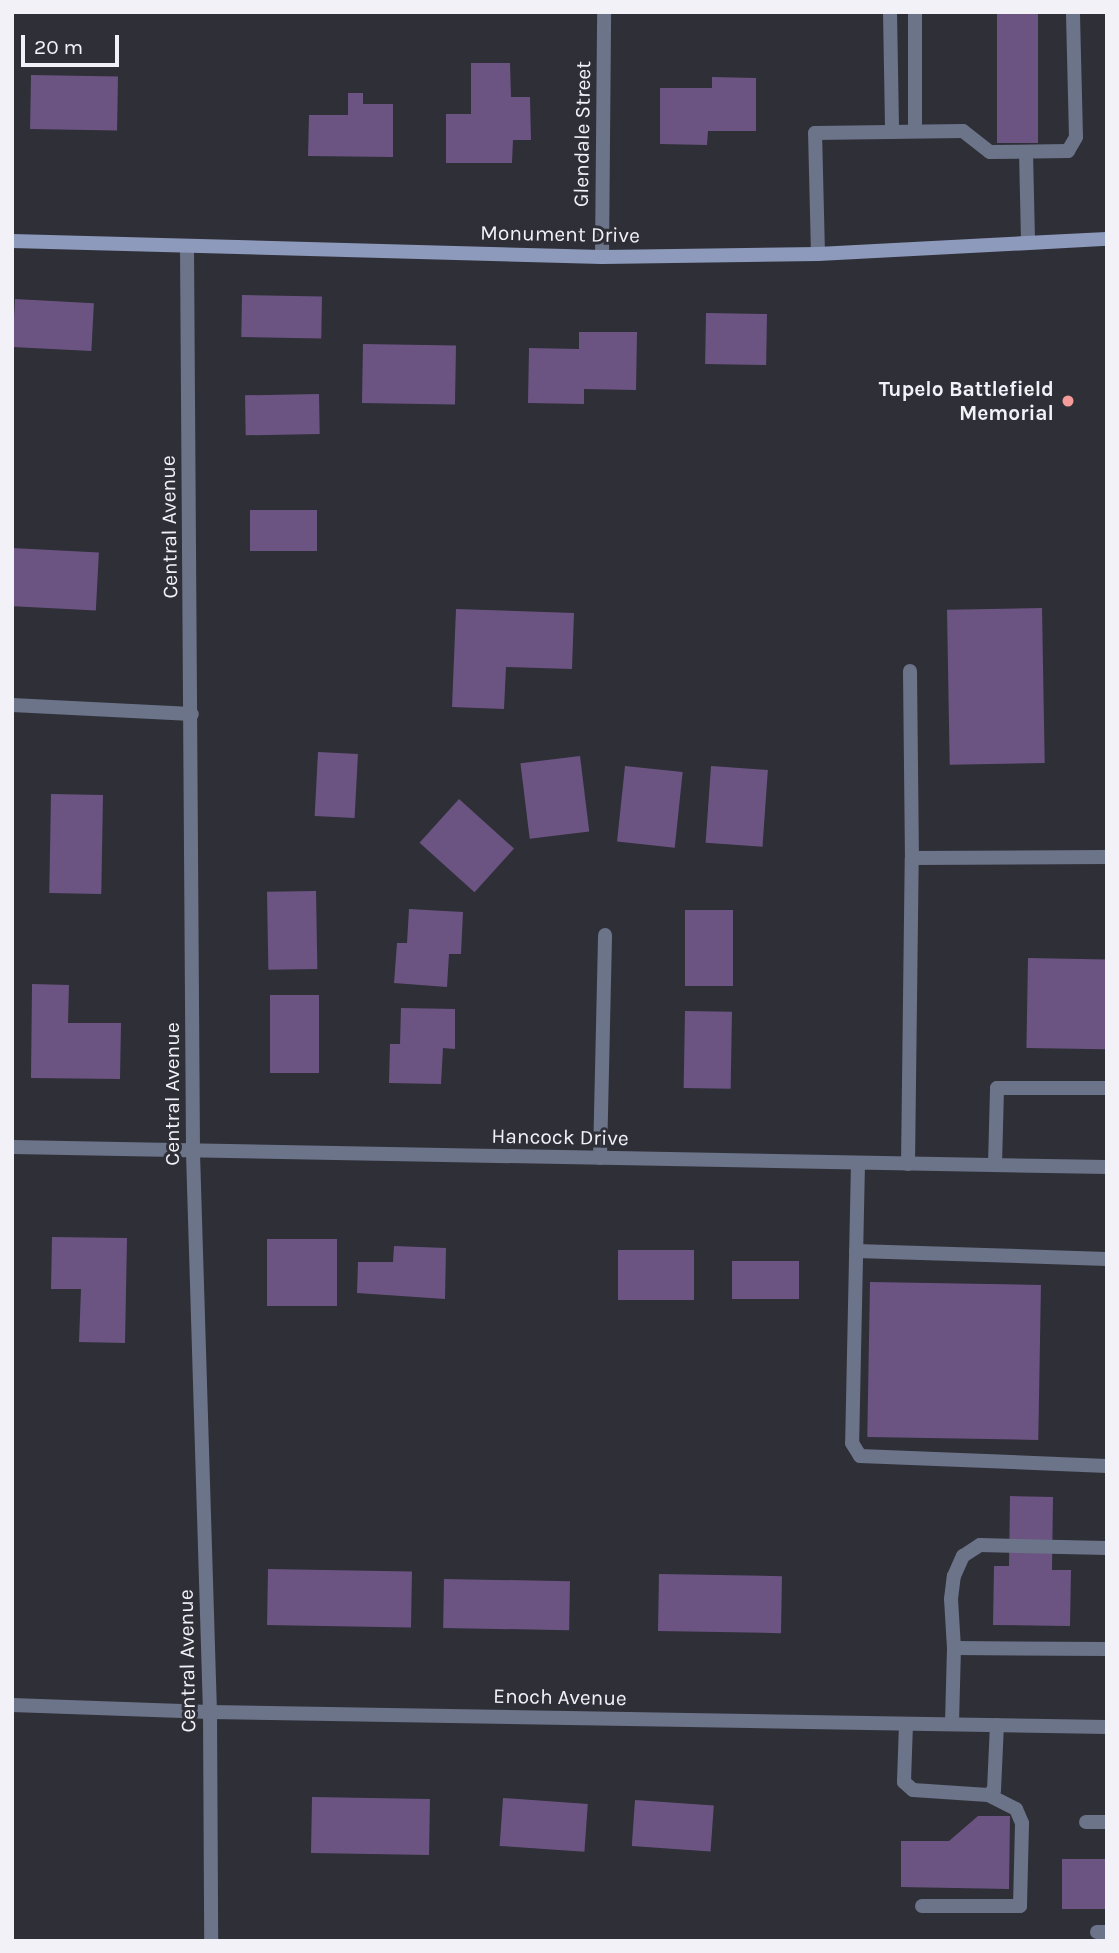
<!DOCTYPE html>
<html>
<head>
<meta charset="utf-8">
<style>
  body { margin:0 }
  #map { position:relative; width:1119px; height:1953px; overflow:hidden; background:#2f2f37; font-family:Karla,sans-serif }
  div>[style] { position:absolute }
  .building>* { inset:0; background:#6b5482; transform-origin:0 0 }
  .lane>* { height:14px; margin:-7px; padding:0 7px; transform-origin:7px; border-radius:7px; background:#6c7489 }
  .street>* { height:14px; margin:-7px; padding:0 7px; transform-origin:7px; border-radius:7px; background:#6c7489 }
  .secondary>* { height:14px; margin:-7px; padding:0 7px; transform-origin:7px; border-radius:7px; background:#8d9abc }
  .dots>* { width:19px; height:19px; translate:-50% -50%; box-sizing:border-box; border:4px solid #2f2f37; border-radius:50% }
  span { translate:-50% -50%; white-space:nowrap; text-align:center; line-height:1.15; -webkit-text-stroke:6px #2f2f37; paint-order:stroke }
  .street-label { font-size:21px; color:#f1f1f7 }
  .poi-label { font-size:21px; color:#f1f1f7; font-weight:700 }
  .right { translate:-100% -50%; text-align:right }
  .frame { position:absolute; inset:0; border:14px solid #f1f1f7; pointer-events:none }
  .scale { position:absolute; left:21px; top:35px; width:98px; height:32px; box-sizing:border-box; border:4px solid #f1f1f7; border-top:0; padding-left:9px; font-size:21px; line-height:24px; white-space:nowrap; color:#f1f1f7; -webkit-text-stroke:5px #2f2f37; paint-order:stroke }
</style>
</head>
<body>
<div id="map">
  <div class="building">
    <div style="left:997px;top:12px;width:41px;height:131px"></div>
    <div style="clip-path:polygon(471px 63px,510px 63px,511px 97px,530px 97px,531px 140px,513px 140px,512px 163px,446px 163px,446px 114px,471px 114px)"></div>
    <div style="left:31px;top:75px;width:87px;height:54px;rotate:1deg"></div>
    <div style="clip-path:polygon(712px 77px,756px 78px,756px 131px,708px 131px,707px 145px,660px 144px,660px 88px,712px 88px)"></div>
    <div style="clip-path:polygon(348px 93px,363px 93px,363px 104px,393px 104px,393px 157px,308px 156px,309px 115px,348px 115px)"></div>
    <div style="left:242px;top:295px;width:80px;height:42px;rotate:1deg"></div>
    <div style="left:15px;top:299px;width:79px;height:48px;rotate:3deg"></div>
    <div style="left:706px;top:313px;width:61px;height:51px;rotate:1deg"></div>
    <div style="clip-path:polygon(579px 332px,637px 332px,636px 390px,584px 389px,584px 404px,528px 403px,529px 348px,579px 349px)"></div>
    <div style="left:363px;top:344px;width:93px;height:59px;rotate:1deg"></div>
    <div style="left:319px;top:394px;width:40px;height:74px;rotate:89deg"></div>
    <div style="left:250px;top:510px;width:67px;height:41px"></div>
    <div style="left:12px;top:548px;width:87px;height:58px;rotate:3deg"></div>
    <div style="left:1042px;top:608px;width:155px;height:95px;rotate:89deg"></div>
    <div style="clip-path:polygon(456px 609px,574px 613px,572px 669px,506px 667px,504px 709px,452px 707px)"></div>
    <div style="left:318px;top:752px;width:40px;height:64px;rotate:3deg"></div>
    <div style="left:580px;top:756px;width:76px;height:60px;rotate:83deg"></div>
    <div style="left:625px;top:766px;width:58px;height:76px;rotate:6deg"></div>
    <div style="left:711px;top:766px;width:57px;height:77px;rotate:4deg"></div>
    <div style="left:51px;top:794px;width:52px;height:99px;rotate:1deg"></div>
    <div style="left:459px;top:799px;width:74px;height:59px;rotate:42deg"></div>
    <div style="left:316px;top:891px;width:78px;height:49px;rotate:89deg"></div>
    <div style="clip-path:polygon(409px 909px,463px 912px,461px 954px,449px 954px,447px 987px,394px 983px,397px 943px,407px 943px)"></div>
    <div style="left:685px;top:910px;width:48px;height:76px"></div>
    <div style="left:1028px;top:958px;width:79px;height:90px;rotate:1deg"></div>
    <div style="clip-path:polygon(32px 984px,69px 985px,68px 1023px,121px 1023px,120px 1079px,31px 1078px)"></div>
    <div style="left:270px;top:995px;width:49px;height:78px"></div>
    <div style="clip-path:polygon(401px 1008px,455px 1009px,455px 1049px,443px 1048px,441px 1084px,389px 1083px,390px 1044px,400px 1044px)"></div>
    <div style="left:685px;top:1011px;width:47px;height:77px;rotate:1deg"></div>
    <div style="clip-path:polygon(52px 1237px,127px 1238px,125px 1343px,79px 1342px,81px 1289px,51px 1289px)"></div>
    <div style="left:267px;top:1239px;width:70px;height:67px"></div>
    <div style="clip-path:polygon(394px 1246px,446px 1248px,445px 1299px,357px 1293px,358px 1262px,393px 1262px)"></div>
    <div style="left:618px;top:1250px;width:76px;height:50px"></div>
    <div style="left:732px;top:1261px;width:67px;height:38px"></div>
    <div style="left:870px;top:1282px;width:171px;height:155px;rotate:1deg"></div>
    <div style="clip-path:polygon(1010px 1496px,1053px 1497px,1052px 1570px,1071px 1570px,1070px 1626px,993px 1625px,994px 1566px,1009px 1566px)"></div>
    <div style="left:268px;top:1569px;width:144px;height:56px;rotate:1deg"></div>
    <div style="left:659px;top:1574px;width:123px;height:57px;rotate:1deg"></div>
    <div style="left:444px;top:1579px;width:126px;height:49px;rotate:1deg"></div>
    <div style="left:312px;top:1797px;width:118px;height:56px;rotate:1deg"></div>
    <div style="left:503px;top:1798px;width:85px;height:48px;rotate:4deg"></div>
    <div style="left:635px;top:1800px;width:79px;height:46px;rotate:4deg"></div>
    <div style="clip-path:polygon(978px 1816px,1010px 1816px,1009px 1889px,901px 1887px,901px 1841px,949px 1841px)"></div>
    <div style="left:1107px;top:1859px;width:50px;height:45px;rotate:90deg"></div>
  </div>
  <div class="lane">
    <div style="left:890px;top:12px;width:120px;rotate:89deg"></div>
    <div style="left:915px;top:12px;width:119px;rotate:90deg"></div>
    <div style="left:1026px;top:152px;width:91px;rotate:88.7deg"></div>
    <div style="left:818px;top:254px;width:121px;rotate:-91.4deg"></div>
    <div style="left:815px;top:133px;width:148px;rotate:-0.8deg"></div>
    <div style="left:963px;top:131px;width:34px;rotate:38deg"></div>
    <div style="left:990px;top:152px;width:78px;rotate:-0.7deg"></div>
    <div style="left:1068px;top:151px;width:16px;rotate:-60deg"></div>
    <div style="left:1076px;top:137px;width:125px;rotate:-91.4deg"></div>
    <div style="left:910px;top:671px;width:187px;rotate:89.4deg"></div>
    <div style="left:858px;top:1163px;width:280px;rotate:91.2deg"></div>
    <div style="left:852px;top:1443px;width:15px;rotate:58deg"></div>
    <div style="left:860px;top:1456px;width:247px;rotate:2.3deg"></div>
    <div style="left:908px;top:1164px;width:306px;rotate:-89.3deg"></div>
    <div style="left:912px;top:858px;width:195px;rotate:-0.3deg"></div>
    <div style="left:995px;top:1165px;width:77px;rotate:-88.5deg"></div>
    <div style="left:997px;top:1088px;width:110px"></div>
    <div style="left:856px;top:1251px;width:251px;rotate:1.8deg"></div>
    <div style="left:954px;top:1648px;width:49px;rotate:-93.5deg"></div>
    <div style="left:951px;top:1599px;width:23px;rotate:-83deg"></div>
    <div style="left:954px;top:1576px;width:22px;rotate:-66deg"></div>
    <div style="left:963px;top:1556px;width:20px;rotate:-33deg"></div>
    <div style="left:980px;top:1545px;width:127px;rotate:1.4deg"></div>
    <div style="left:906px;top:1724px;width:58px;rotate:92deg"></div>
    <div style="left:904px;top:1782px;width:12px;rotate:42deg"></div>
    <div style="left:913px;top:1790px;width:75px;rotate:3.8deg"></div>
    <div style="left:988px;top:1795px;width:8px;rotate:-40deg"></div>
    <div style="left:994px;top:1790px;width:65px;rotate:-87.4deg"></div>
    <div style="left:952px;top:1724px;width:76px;rotate:-88.5deg"></div>
    <div style="left:954px;top:1648px;width:153px;rotate:0.4deg"></div>
    <div style="left:1086px;top:1822px;width:21px"></div>
    <div style="left:922px;top:1906px;width:98px"></div>
    <div style="left:1020px;top:1906px;width:83px;rotate:-88.6deg"></div>
    <div style="left:1022px;top:1823px;width:15px;rotate:-113deg"></div>
    <div style="left:1016px;top:1809px;width:31px;rotate:-153deg"></div>
    <div style="left:1097px;top:1932px;width:10px"></div>
  </div>
  <div class="street">
    <div style="left:187px;top:247px;width:906px;rotate:89.62deg"></div>
    <div style="left:193px;top:1153px;width:559px;rotate:88.26deg"></div>
    <div style="left:210px;top:1712px;width:229px;rotate:89.7deg"></div>
    <div style="left:602px;top:257px;width:245px;rotate:-89.5deg"></div>
    <div style="left:12px;top:705px;width:180px;rotate:2.9deg"></div>
    <div style="left:12px;top:1147px;width:1095px;rotate:1.05deg"></div>
    <div style="left:600px;top:1158px;width:223px;rotate:-88.7deg"></div>
    <div style="left:12px;top:1705px;width:198px;rotate:2deg"></div>
    <div style="left:210px;top:1712px;width:897px;rotate:0.96deg"></div>
  </div>
  <div class="secondary">
    <div style="left:12px;top:241px;width:590px;rotate:1.55deg"></div>
    <div style="left:602px;top:257px;width:216px;rotate:-0.8deg"></div>
    <div style="left:818px;top:254px;width:289px;rotate:-3deg"></div>
  </div>
  <div class="dots">
    <div style="left:1068px;top:401px;background:#f59b99"></div>
  </div>
  <div class="street-label">
    <span style="left:582px;top:134px;rotate:-89deg">Glendale Street</span>
    <span style="left:560px;top:234px;rotate:1deg">Monument Drive</span>
    <span style="left:169px;top:527px;rotate:-91deg">Central Avenue</span>
    <span style="left:172px;top:1094px;rotate:-90deg">Central Avenue</span>
    <span style="left:560px;top:1137px;rotate:1deg">Hancock Drive</span>
    <span style="left:187px;top:1661px;rotate:-91deg">Central Avenue</span>
    <span style="left:560px;top:1697px;rotate:1deg">Enoch Avenue</span>
  </div>
  <div class="poi-label">
    <span class="right" style="left:1054px;top:401px">Tupelo Battlefield<br>Memorial</span>
  </div>
  <div class="frame"></div>
  <div class="scale">20 m</div>
</div>
</body>
</html>
